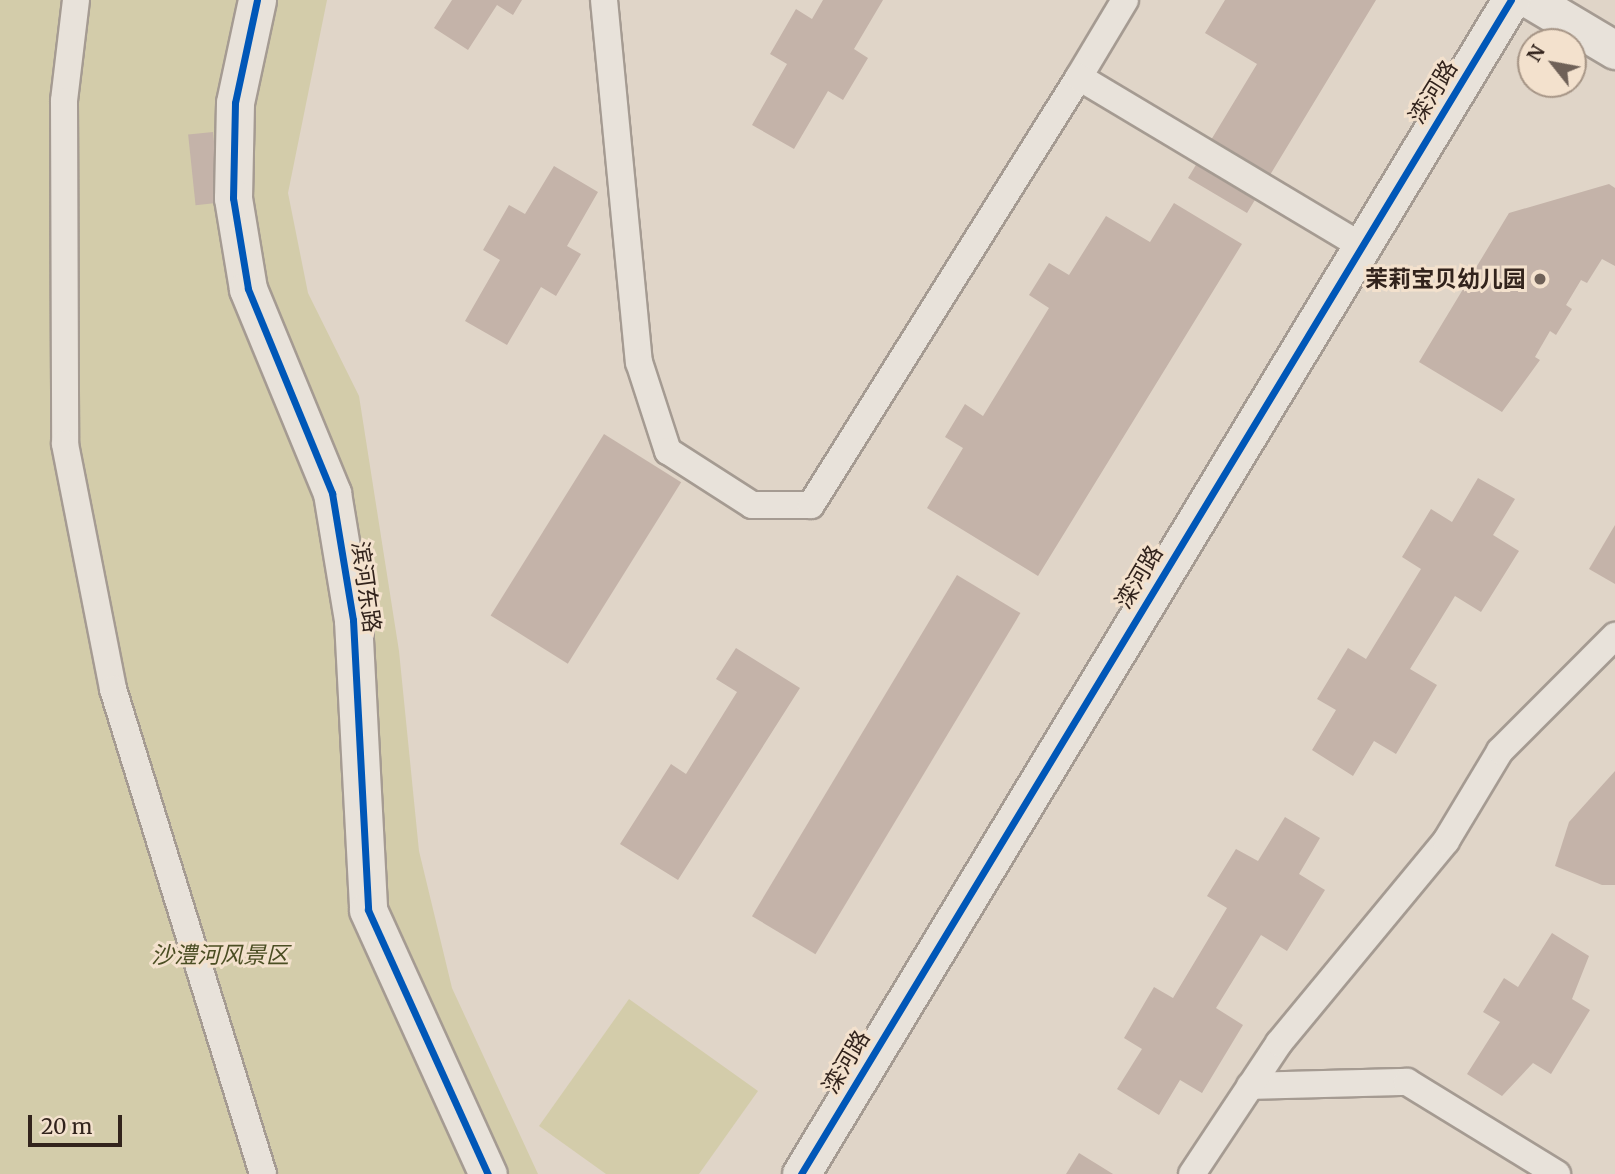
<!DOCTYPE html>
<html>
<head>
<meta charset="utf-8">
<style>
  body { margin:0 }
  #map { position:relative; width:1615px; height:1174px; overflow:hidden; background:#e0d5c8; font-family:Merriweather,"Noto Sans SC",serif }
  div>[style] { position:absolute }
  .green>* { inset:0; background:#d3ccaa }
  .building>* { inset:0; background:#c4b3a9; transform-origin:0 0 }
  .roads { filter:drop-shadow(2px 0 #a59b92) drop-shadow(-2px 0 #a59b92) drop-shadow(0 2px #a59b92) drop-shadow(0 -2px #a59b92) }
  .street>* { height:26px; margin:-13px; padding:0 13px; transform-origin:13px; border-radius:13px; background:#e8e2da }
  .secondary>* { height:37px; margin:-18.5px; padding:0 18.5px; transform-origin:18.5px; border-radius:18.5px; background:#e8e2da }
  .cycleway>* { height:7px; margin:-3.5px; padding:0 3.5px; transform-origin:3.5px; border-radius:3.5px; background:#0057b8 }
  .dots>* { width:19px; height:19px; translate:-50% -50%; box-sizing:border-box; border:4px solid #f3e1cd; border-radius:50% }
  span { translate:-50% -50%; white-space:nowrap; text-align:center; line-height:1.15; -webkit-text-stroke:6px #f3e1cd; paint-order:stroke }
  .street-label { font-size:23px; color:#32231c }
  .poi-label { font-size:23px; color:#32231c; font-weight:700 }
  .right { translate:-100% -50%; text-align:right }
  .park-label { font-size:23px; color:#4b4e23; font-style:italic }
  .north { position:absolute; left:1517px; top:28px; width:70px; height:70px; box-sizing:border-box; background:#f3e1cd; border:2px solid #a69586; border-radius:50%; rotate:301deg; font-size:19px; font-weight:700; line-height:28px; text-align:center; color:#32231c }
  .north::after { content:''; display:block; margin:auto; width:24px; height:32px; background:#6f6158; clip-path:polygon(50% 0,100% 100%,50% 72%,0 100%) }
  .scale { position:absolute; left:28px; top:1115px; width:94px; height:32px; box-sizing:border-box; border:4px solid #32231c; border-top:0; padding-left:9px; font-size:21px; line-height:24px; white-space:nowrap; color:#32231c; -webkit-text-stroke:5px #f3e1cd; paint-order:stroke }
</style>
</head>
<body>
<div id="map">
  <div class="green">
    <div style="clip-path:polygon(0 0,327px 0,288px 193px,308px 293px,359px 396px,399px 651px,419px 851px,452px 988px,538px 1174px,0 1174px)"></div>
    <div style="clip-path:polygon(629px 999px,758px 1091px,699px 1174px,606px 1174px,539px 1126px)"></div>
  </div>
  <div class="building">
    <div style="clip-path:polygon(452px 0,522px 0,513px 15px,497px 5px,468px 50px,434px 28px)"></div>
    <div style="clip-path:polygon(823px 0,883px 0,854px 49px,868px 58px,843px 100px,828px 91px,794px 149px,752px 125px,787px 64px,770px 54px,796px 9px,812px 19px)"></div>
    <div style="clip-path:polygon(1225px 0,1376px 0,1247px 213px,1188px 178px,1257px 64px,1205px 33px)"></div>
    <div style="left:213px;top:132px;width:71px;height:25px;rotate:84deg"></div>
    <div style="clip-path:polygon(554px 166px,598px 192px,567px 246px,581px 254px,556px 296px,541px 287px,507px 345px,465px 321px,500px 260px,483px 250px,509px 205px,525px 214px)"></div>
    <div style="clip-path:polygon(1609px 184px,1615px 188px,1615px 266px,1602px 259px,1587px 283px,1581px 280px,1566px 305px,1572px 309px,1556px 335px,1550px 331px,1535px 357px,1540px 360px,1502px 412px,1419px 362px,1509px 213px)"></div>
    <div style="clip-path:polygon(1174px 203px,1242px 244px,1038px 576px,927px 508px,963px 448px,945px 437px,965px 404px,983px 416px,1049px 308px,1029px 295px,1049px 263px,1069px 275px,1106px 216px,1150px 242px)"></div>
    <div style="left:604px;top:434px;width:91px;height:214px;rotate:32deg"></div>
    <div style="clip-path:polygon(1478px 478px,1515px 499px,1493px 535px,1519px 551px,1481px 612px,1455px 596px,1410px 669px,1437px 685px,1396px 754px,1374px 741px,1353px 776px,1312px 750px,1336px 710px,1317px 699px,1348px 648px,1366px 659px,1421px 569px,1402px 557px,1431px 509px,1452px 522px)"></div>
    <div style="clip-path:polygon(1615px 525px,1615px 584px,1589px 569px)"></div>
    <div style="left:957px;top:575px;width:74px;height:398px;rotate:31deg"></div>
    <div style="clip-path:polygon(736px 648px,800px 688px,678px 880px,620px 844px,671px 764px,686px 774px,737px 692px,716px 679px)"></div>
    <div style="clip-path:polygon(1615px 771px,1615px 885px,1602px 885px,1555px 866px,1569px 822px)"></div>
    <div style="clip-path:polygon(1285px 817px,1320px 838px,1299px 874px,1325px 890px,1287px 951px,1261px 935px,1216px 1008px,1243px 1025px,1202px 1093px,1180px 1080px,1159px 1115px,1117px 1089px,1142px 1049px,1124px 1038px,1154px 987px,1173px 998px,1227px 908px,1207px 896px,1236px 849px,1258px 861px)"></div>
    <div style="clip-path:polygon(1552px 933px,1589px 956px,1572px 999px,1590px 1010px,1551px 1074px,1533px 1063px,1502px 1096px,1467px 1074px,1500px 1022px,1483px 1012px,1504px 978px,1518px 987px)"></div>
    <div style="clip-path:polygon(1079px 1153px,1113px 1174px,1066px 1174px)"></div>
  </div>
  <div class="roads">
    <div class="street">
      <div style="left:76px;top:0;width:102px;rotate:96.8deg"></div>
      <div style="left:64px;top:101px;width:343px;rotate:89.8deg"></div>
      <div style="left:65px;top:444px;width:250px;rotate:78.9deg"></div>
      <div style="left:113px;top:689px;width:508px;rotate:72.81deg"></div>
      <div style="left:604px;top:0;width:364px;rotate:84.5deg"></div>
      <div style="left:639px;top:362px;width:94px;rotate:72deg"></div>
      <div style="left:668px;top:451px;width:100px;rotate:32.7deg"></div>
      <div style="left:752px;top:505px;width:59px"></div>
      <div style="left:811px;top:505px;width:505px;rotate:-57.95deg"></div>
      <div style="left:1125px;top:0;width:90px;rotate:120.9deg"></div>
      <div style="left:1079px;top:77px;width:329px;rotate:30.9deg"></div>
      <div style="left:1250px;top:1086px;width:157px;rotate:-1.5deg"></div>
      <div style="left:1407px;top:1082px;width:176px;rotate:31.5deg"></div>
      <div style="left:1192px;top:1174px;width:157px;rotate:-56.4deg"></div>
      <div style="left:1279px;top:1043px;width:262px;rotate:-50.4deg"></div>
      <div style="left:1446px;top:841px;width:105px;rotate:-59deg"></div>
      <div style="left:1500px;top:751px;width:163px;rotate:-45deg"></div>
    </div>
    <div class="secondary">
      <div style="left:257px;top:0;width:105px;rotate:102.1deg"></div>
      <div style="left:235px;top:103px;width:95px;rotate:91.2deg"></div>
      <div style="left:233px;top:198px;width:92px;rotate:80.6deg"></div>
      <div style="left:248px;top:289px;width:221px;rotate:67.6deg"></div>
      <div style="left:332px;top:493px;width:129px;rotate:80.6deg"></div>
      <div style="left:353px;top:620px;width:290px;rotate:87deg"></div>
      <div style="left:368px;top:910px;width:290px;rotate:65.6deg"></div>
      <div style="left:1531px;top:0;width:98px;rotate:30.8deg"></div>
      <div style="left:801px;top:1174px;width:1372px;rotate:-58.84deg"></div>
    </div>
  </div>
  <div class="cycleway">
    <div style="left:257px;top:0;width:105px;rotate:102.1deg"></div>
    <div style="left:235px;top:103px;width:95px;rotate:91.2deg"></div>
    <div style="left:233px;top:198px;width:92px;rotate:80.6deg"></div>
    <div style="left:248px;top:289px;width:221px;rotate:67.6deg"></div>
    <div style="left:332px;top:493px;width:129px;rotate:80.6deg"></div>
    <div style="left:353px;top:620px;width:290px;rotate:87deg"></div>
    <div style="left:368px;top:910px;width:290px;rotate:65.6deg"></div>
    <div style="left:801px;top:1174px;width:1372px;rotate:-58.84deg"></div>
  </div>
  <div class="dots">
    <div style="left:1540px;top:279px;background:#6f6158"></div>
  </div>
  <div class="street-label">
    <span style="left:1433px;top:92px;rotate:-58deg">滦河路</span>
    <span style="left:1139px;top:577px;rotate:-59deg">滦河路</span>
    <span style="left:366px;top:587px;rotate:82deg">滨河东路</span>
    <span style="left:846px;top:1062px;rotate:-59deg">滦河路</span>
  </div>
  <div class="poi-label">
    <span class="right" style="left:1526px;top:279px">茉莉宝贝幼儿园</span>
  </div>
  <div class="park-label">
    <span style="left:220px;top:955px">沙澧河风景区</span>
  </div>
  <div class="north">N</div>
  <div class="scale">20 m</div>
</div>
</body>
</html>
